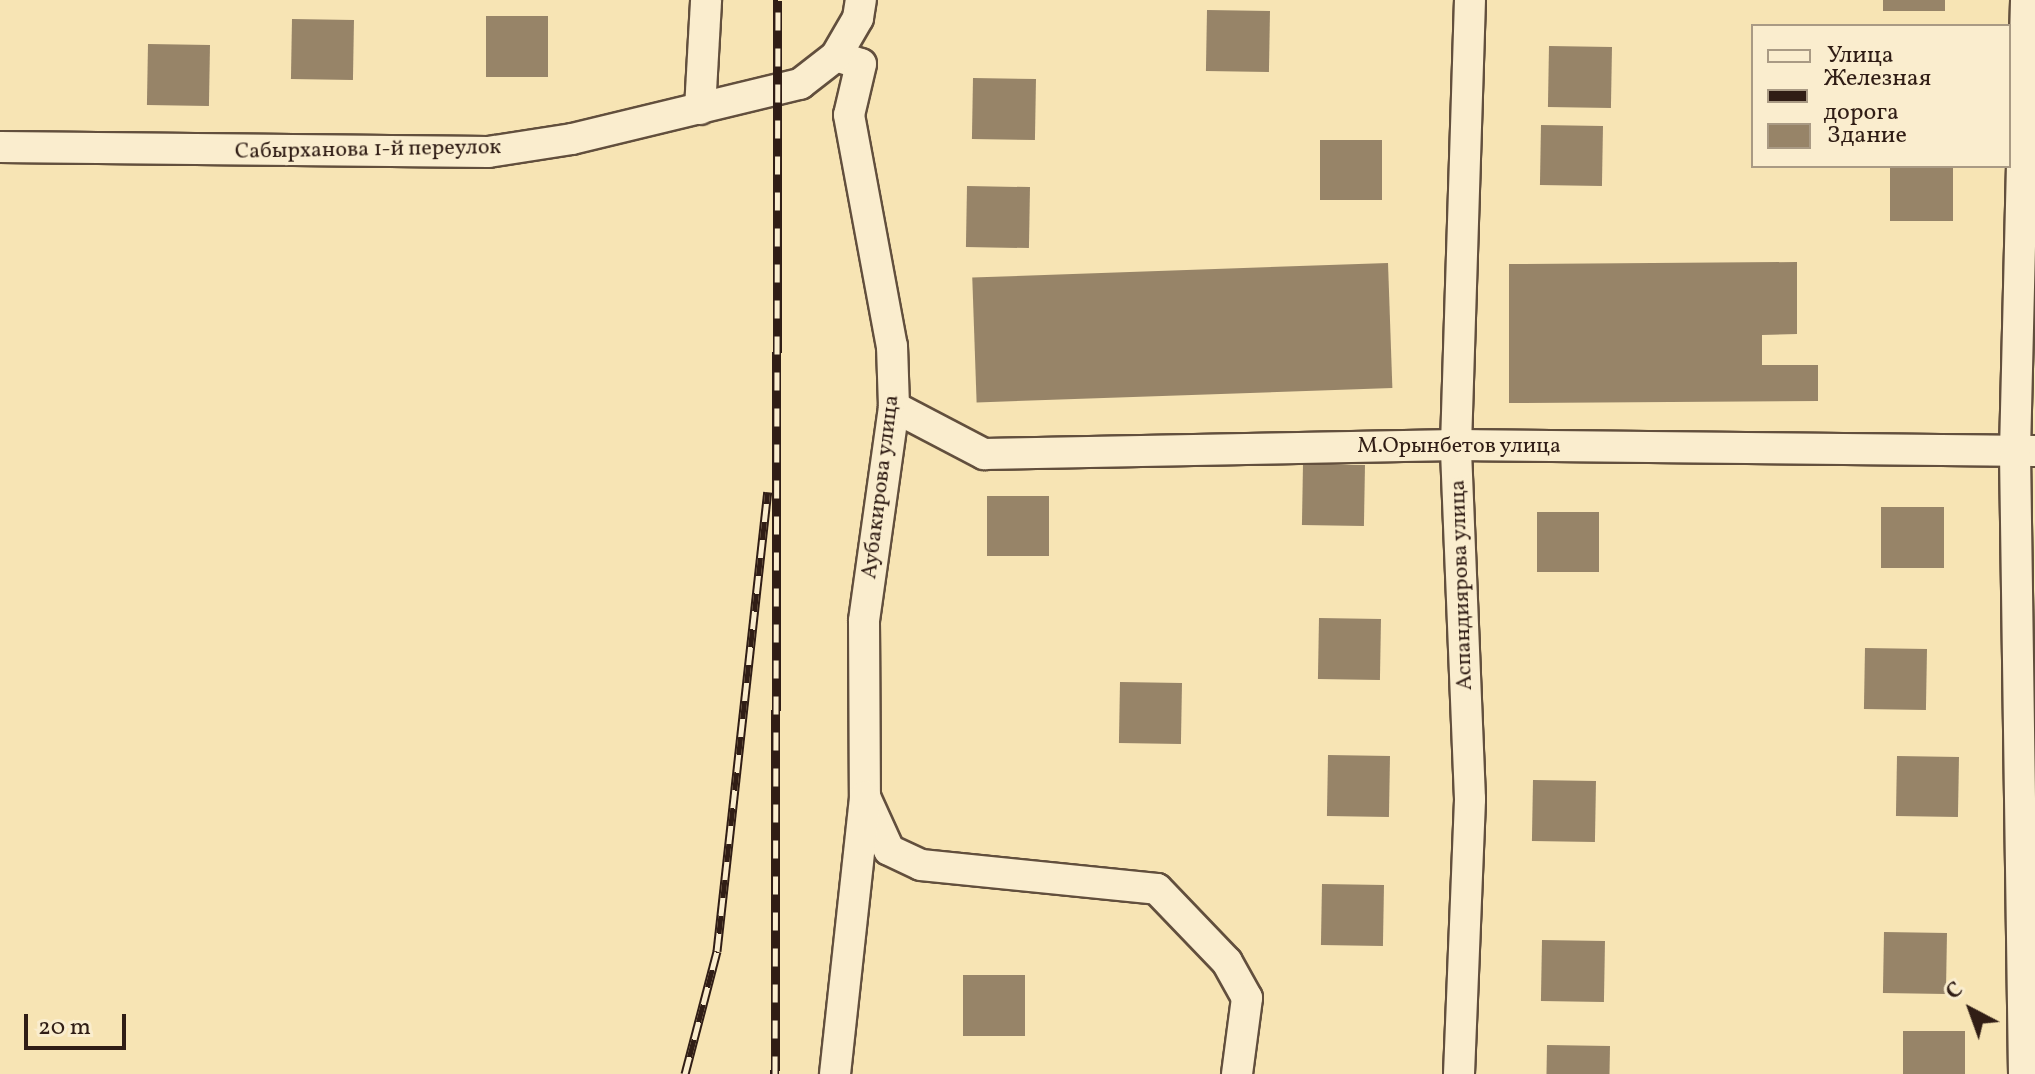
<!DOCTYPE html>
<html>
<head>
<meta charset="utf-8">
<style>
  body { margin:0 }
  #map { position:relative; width:2035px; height:1074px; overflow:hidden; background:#f7e4b4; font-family:Vollkorn,serif }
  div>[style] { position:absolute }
  .building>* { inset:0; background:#978468; transform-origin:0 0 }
  .roads { filter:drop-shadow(2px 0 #624f3d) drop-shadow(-2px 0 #624f3d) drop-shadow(0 2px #624f3d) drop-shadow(0 -2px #624f3d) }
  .minor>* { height:30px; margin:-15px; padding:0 15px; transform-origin:15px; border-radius:15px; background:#faedce }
  .rail>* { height:9px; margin-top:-4.5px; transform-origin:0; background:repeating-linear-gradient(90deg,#faedce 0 18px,#301d15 0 36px); box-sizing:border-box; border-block:2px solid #301d15 }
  span { translate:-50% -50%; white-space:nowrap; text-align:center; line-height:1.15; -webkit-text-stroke:6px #faedce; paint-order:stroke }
  .street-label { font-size:22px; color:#301d15 }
  .legend { position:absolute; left:1751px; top:24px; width:260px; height:144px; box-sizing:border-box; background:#faedce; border:2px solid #a99a84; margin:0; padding:10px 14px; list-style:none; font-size:24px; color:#301d15 }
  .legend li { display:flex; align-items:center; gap:16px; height:40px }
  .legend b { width:40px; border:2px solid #a99a84 }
  .north { position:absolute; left:1931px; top:970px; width:80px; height:80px; -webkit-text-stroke:6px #faedce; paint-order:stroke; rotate:319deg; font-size:22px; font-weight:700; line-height:32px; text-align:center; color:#301d15 }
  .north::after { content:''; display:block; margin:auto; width:28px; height:36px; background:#301d15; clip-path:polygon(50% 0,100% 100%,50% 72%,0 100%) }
  .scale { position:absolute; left:24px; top:1014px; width:102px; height:36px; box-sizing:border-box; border:4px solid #301d15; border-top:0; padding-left:10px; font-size:24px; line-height:28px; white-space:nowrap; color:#301d15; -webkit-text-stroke:6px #faedce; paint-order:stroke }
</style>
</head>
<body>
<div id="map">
  <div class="building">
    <div style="left:1883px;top:0;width:62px;height:11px"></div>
    <div style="left:1207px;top:10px;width:63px;height:61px;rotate:1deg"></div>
    <div style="left:486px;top:16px;width:62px;height:61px"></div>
    <div style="left:292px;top:19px;width:62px;height:60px;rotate:1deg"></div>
    <div style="left:148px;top:44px;width:62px;height:61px;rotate:1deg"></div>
    <div style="left:1549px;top:46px;width:63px;height:61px;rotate:1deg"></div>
    <div style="left:973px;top:78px;width:63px;height:61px;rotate:1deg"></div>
    <div style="left:1541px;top:125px;width:62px;height:60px;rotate:1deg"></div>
    <div style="left:1320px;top:140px;width:62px;height:60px"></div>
    <div style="left:1890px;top:166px;width:63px;height:55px"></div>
    <div style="left:967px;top:186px;width:63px;height:61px;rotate:1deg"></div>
    <div style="clip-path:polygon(1797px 262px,1797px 334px,1762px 335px,1762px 365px,1818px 365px,1818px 401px,1509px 403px,1509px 264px)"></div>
    <div style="left:1388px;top:263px;width:125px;height:416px;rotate:88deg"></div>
    <div style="left:1303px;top:464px;width:62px;height:61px;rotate:1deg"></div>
    <div style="left:987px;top:496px;width:62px;height:60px"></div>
    <div style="left:1881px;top:507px;width:63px;height:61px"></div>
    <div style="left:1537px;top:512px;width:62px;height:60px"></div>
    <div style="left:1319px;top:618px;width:62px;height:61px;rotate:1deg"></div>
    <div style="left:1865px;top:648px;width:62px;height:61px;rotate:1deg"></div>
    <div style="left:1120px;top:682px;width:62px;height:61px;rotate:1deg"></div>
    <div style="left:1328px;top:755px;width:62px;height:61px;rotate:1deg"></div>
    <div style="left:1897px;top:756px;width:62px;height:60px;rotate:1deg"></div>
    <div style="left:1533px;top:780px;width:63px;height:61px;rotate:1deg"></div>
    <div style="left:1322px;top:884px;width:62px;height:61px;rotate:1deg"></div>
    <div style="left:1884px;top:932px;width:63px;height:61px;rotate:1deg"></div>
    <div style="left:1542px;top:940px;width:63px;height:61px;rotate:1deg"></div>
    <div style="left:963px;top:975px;width:62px;height:61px"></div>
    <div style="left:1903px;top:1031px;width:62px;height:43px"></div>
    <div style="left:1547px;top:1045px;width:63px;height:29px;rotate:1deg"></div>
  </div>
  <div class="roads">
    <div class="minor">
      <div style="left:836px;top:56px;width:26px;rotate:18deg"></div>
      <div style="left:861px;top:64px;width:52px;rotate:103.2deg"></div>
      <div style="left:849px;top:115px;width:235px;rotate:79.5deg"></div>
      <div style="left:892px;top:346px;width:61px;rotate:88.1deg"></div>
      <div style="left:894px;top:407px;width:216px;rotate:98deg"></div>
      <div style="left:864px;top:621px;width:176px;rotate:89.7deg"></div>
      <div style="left:865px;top:797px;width:58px;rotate:65.6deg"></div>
      <div style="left:889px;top:850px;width:35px;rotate:25deg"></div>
      <div style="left:921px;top:865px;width:237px;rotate:5.8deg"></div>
      <div style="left:1157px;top:889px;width:101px;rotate:46.2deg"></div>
      <div style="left:1227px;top:962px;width:41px;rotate:60.9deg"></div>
      <div style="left:1247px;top:998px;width:77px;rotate:97.5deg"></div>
      <div style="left:700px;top:109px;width:109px;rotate:-86.8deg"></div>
      <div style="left:0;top:147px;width:488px;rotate:0.6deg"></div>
      <div style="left:488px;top:152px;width:85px;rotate:-8.8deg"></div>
      <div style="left:572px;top:139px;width:235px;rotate:-13.6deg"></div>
      <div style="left:800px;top:84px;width:46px;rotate:-37.9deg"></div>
      <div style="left:836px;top:56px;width:44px;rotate:-59.9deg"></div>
      <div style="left:858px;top:18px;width:18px;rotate:-81deg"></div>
      <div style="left:894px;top:407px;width:102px;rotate:27.6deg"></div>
      <div style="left:984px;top:454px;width:472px;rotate:-1.1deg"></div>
      <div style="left:1456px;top:445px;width:579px;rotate:0.59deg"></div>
      <div style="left:835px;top:1074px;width:279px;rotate:-83.8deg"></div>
      <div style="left:1459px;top:1074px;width:275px;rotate:-87.7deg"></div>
      <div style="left:1470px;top:799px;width:354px;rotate:-92.3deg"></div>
      <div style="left:1456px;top:445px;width:445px;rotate:-88.2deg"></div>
      <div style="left:2024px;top:1074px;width:623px;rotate:-90.83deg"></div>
      <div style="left:2015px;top:451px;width:451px;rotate:-88.6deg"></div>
    </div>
  </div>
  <div class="rail">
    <div style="left:685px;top:1074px;width:127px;rotate:-75.4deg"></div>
    <div style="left:717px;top:951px;width:462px;rotate:-83.7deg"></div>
    <div style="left:775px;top:1074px;width:1074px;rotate:-89.84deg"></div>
  </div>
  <div class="street-label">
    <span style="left:368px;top:150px;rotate:-1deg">Сабырханова 1-й переулок</span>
    <span style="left:1459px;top:447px">М.Орынбетов улица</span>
    <span style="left:881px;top:487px;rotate:-83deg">Аубакирова улица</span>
    <span style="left:1462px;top:585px;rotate:-92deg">Аспандиярова улица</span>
  </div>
  <ul class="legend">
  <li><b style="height:10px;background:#faedce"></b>Улица</li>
  <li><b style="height:10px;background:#301d15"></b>Железная дорога</li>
  <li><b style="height:22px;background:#978468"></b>Здание</li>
  </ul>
  <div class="north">С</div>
  <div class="scale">20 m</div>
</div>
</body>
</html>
